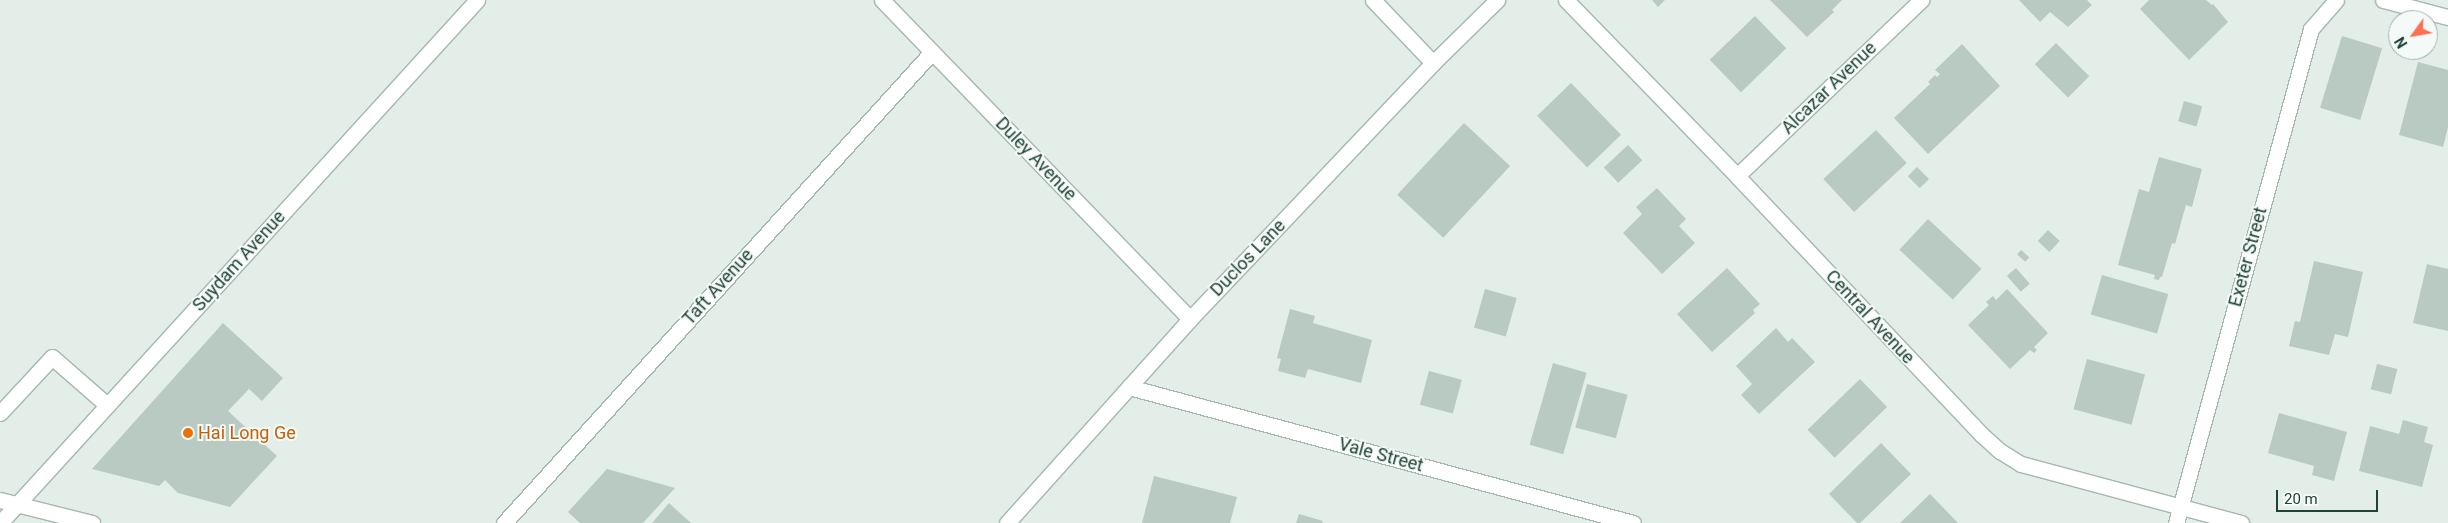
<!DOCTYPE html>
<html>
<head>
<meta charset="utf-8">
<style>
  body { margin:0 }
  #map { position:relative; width:2448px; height:523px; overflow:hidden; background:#e3eee9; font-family:Roboto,sans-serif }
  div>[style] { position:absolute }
  .building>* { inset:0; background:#b8cac1; transform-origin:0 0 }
  .roads { filter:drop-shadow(1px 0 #a5b7b0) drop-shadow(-1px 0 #a5b7b0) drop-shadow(0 1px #a5b7b0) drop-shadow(0 -1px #a5b7b0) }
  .service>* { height:15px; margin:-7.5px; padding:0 7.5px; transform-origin:7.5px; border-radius:7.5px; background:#fff }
  .minor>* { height:15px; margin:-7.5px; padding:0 7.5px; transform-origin:7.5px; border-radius:7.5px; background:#fff }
  .tertiary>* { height:15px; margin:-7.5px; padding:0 7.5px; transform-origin:7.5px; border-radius:7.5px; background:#fff }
  .secondary>* { height:15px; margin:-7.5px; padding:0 7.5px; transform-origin:7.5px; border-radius:7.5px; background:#fff }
  .dots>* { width:14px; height:14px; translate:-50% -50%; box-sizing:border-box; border:2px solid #f4faf7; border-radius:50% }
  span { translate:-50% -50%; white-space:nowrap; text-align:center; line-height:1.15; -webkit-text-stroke:4px #f4faf7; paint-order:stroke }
  .street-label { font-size:18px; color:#214236 }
  .food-label { font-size:18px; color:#c56008 }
  .left { translate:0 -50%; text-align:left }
  .north { position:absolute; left:2388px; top:10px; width:50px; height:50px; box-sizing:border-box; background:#f4faf7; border:1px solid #a0b0aa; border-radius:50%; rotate:238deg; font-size:14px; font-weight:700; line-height:20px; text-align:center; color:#214236 }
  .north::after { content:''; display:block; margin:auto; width:18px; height:22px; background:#ff6e51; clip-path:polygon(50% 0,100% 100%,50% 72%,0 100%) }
  .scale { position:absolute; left:2276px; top:490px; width:102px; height:22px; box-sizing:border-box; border:2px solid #214236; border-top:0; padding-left:6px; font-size:15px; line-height:18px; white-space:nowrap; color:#214236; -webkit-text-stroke:4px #f4faf7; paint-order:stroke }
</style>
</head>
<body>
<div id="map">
  <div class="building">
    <div style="clip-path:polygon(1652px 0,1665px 0,1658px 7px)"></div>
    <div style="clip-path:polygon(1770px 0,1842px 0,1832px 10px,1834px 12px,1807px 37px)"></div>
    <div style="clip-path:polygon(2019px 0,2087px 0,2092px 5px,2068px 27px,2050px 12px,2040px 22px)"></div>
    <div style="clip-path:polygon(2149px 0,2206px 0,2212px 5px,2213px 4px,2228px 22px,2189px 60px,2140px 9px)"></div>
    <div style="left:1755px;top:16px;width:45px;height:63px;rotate:46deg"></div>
    <div style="left:2342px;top:36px;width:42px;height:75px;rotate:17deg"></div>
    <div style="left:2056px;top:43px;width:47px;height:30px;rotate:45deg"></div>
    <div style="clip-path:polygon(1962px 44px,2000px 86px,1928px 154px,1894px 118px,1930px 84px,1928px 82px,1935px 75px,1937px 77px,1940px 74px,1935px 70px)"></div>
    <div style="clip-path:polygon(2418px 62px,2448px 70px,2448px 127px,2443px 147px,2399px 135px)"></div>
    <div style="left:1571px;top:83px;width:72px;height:47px;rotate:46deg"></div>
    <div style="left:2184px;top:101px;width:19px;height:21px;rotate:16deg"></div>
    <div style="left:1464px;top:123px;width:63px;height:98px;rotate:43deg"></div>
    <div style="left:1876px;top:130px;width:45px;height:72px;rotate:47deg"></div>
    <div style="left:1628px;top:145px;width:21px;height:33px;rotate:47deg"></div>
    <div style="clip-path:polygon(2159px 157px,2202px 169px,2192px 207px,2186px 205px,2175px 244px,2172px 243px,2162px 277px,2160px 277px,2159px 280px,2154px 279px,2155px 275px,2118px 265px,2139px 189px,2149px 192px)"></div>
    <div style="left:1917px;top:167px;width:17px;height:13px;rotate:45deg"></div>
    <div style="clip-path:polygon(1657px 188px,1686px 219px,1679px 226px,1695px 243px,1662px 274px,1623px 233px,1642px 214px,1636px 207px)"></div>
    <div style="left:1928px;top:219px;width:73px;height:42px;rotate:43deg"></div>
    <div style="left:2048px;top:230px;width:16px;height:15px;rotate:43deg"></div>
    <div style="left:2021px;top:250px;width:11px;height:6px;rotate:41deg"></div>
    <div style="clip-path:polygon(2314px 261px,2363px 272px,2348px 337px,2335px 334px,2329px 355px,2289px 346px,2295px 321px,2300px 322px)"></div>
    <div style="clip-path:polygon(2427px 264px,2448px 269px,2448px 331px,2413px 323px)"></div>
    <div style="clip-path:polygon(1727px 268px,1760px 304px,1753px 310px,1755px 313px,1712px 352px,1677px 314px)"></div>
    <div style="left:2016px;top:268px;width:21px;height:12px;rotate:49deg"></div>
    <div style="left:2102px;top:275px;width:69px;height:41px;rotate:16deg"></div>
    <div style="left:1485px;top:289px;width:33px;height:40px;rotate:16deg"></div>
    <div style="clip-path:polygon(2007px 289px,2048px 333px,2034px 347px,2037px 350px,2034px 353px,2030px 350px,2010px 369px,1968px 325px,1989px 305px,1986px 302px,1993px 296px,1996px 300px)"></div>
    <div style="clip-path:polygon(1290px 309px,1315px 316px,1313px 323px,1372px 340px,1361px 383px,1308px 369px,1305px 378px,1278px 371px,1281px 359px,1277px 358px)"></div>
    <div style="clip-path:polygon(223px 323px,283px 378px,262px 401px,249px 389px,228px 411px,277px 456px,230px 507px,178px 493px,165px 480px,159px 486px,92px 469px)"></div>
    <div style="clip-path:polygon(1776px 328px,1788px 342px,1792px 338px,1815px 362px,1759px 414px,1741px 395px,1752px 384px,1736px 366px)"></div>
    <div style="left:2087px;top:359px;width:60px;height:52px;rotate:15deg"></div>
    <div style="left:1553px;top:363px;width:35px;height:85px;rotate:16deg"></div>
    <div style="left:2377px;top:364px;width:21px;height:26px;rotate:14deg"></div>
    <div style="left:1429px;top:371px;width:34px;height:35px;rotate:15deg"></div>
    <div style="left:1860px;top:379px;width:39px;height:73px;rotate:46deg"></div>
    <div style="left:1587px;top:384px;width:42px;height:45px;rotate:15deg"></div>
    <div style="clip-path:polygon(2279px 413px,2347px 432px,2334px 481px,2312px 475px,2314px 466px,2268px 453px)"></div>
    <div style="clip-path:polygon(2403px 420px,2428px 427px,2424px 442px,2433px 445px,2422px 487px,2359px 471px,2370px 426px,2399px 434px)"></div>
    <div style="clip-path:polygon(1881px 443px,1911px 474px,1860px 523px,1857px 523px,1829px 494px)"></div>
    <div style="clip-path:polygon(607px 469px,675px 488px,643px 523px,580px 523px,568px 512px)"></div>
    <div style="clip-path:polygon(1154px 476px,1237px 497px,1230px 523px,1142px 523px)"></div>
    <div style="clip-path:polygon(1930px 494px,1958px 523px,1900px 523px)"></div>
    <div style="clip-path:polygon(669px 503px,691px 523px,652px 523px)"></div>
    <div style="clip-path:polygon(1299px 514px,1323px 521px,1322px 523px,1296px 523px)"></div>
  </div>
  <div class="roads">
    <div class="service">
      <div style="left:0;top:413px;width:76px;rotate:-47.1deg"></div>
      <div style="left:52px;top:357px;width:73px;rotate:41.1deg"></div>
    </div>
    <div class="minor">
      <div style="left:882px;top:0;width:443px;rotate:46deg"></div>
      <div style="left:1373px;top:0;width:87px;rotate:46.4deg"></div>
      <div style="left:1566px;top:0;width:245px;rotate:45.8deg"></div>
      <div style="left:1737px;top:176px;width:357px;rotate:46.6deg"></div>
      <div style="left:1982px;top:435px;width:24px;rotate:42deg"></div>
      <div style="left:2000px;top:451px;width:25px;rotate:32deg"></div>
      <div style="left:2021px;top:464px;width:228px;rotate:15deg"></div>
      <div style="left:2383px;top:0;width:67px;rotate:14.7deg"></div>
      <div style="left:1737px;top:176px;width:255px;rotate:-43.7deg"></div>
      <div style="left:1129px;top:387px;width:522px;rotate:15.1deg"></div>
      <div style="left:0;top:523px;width:708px;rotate:-47.63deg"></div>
      <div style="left:504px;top:523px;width:636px;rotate:-47.74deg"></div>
      <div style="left:2176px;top:523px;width:512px;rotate:-74.72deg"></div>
      <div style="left:2311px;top:29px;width:38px;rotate:-49deg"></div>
    </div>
    <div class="tertiary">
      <div style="left:1007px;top:523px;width:274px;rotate:-48.1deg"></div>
      <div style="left:1190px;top:319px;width:353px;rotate:-46.5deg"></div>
      <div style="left:1433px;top:63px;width:90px;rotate:-44.5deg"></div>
    </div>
    <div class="secondary">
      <div style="left:0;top:500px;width:95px;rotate:14deg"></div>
    </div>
  </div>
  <div class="dots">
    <div style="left:188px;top:433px;background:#e8710a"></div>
  </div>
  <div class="street-label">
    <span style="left:1829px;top:88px;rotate:-44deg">Alcazar Avenue</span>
    <span style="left:1036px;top:159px;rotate:46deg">Duley Avenue</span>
    <span style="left:2248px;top:257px;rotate:-75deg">Exeter Street</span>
    <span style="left:1248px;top:258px;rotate:-46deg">Duclos Lane</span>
    <span style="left:239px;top:261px;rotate:-48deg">Suydam Avenue</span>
    <span style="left:718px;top:287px;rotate:-48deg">Taft Avenue</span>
    <span style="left:1870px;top:317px;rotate:47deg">Central Avenue</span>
    <span style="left:1381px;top:455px;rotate:15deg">Vale Street</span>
  </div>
  <div class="food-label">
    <span class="left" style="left:198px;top:433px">Hai Long Ge</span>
  </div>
  <div class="north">N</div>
  <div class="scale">20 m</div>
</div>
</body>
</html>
